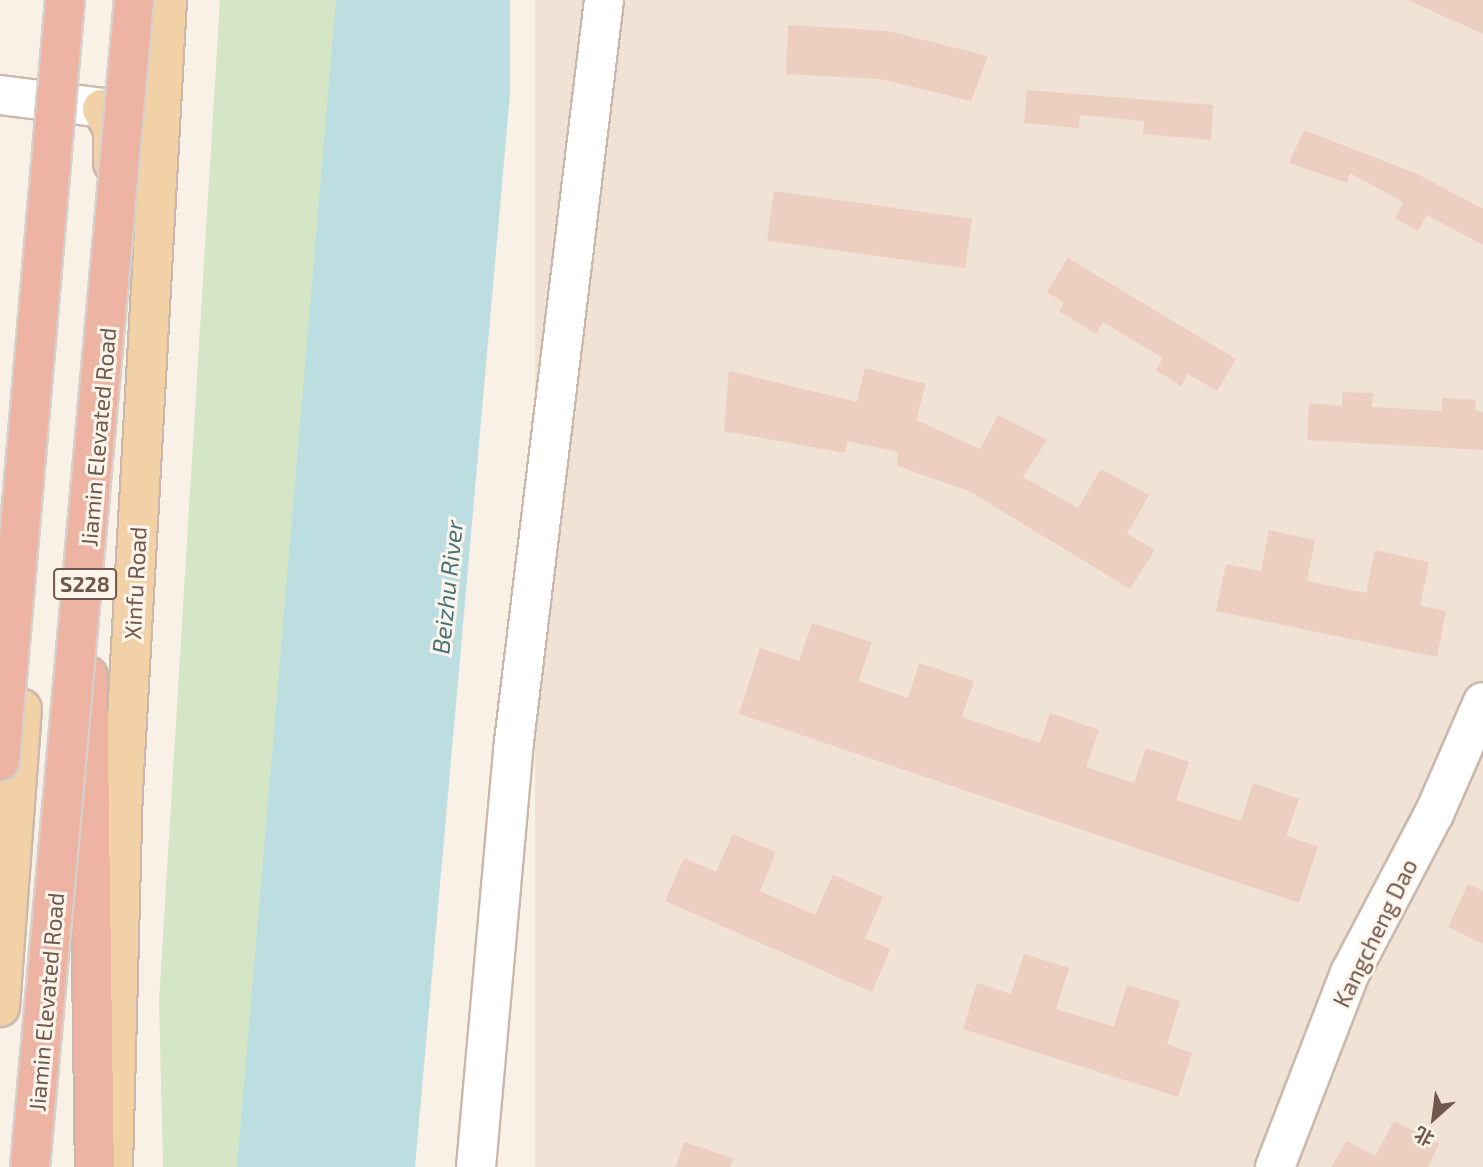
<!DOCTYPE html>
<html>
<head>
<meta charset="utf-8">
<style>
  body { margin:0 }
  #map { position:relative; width:1483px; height:1167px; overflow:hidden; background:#faf1e6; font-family:"Exo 2","Noto Sans SC",sans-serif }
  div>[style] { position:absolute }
  .residential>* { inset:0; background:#f0e2d5; transform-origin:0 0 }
  .green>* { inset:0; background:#d4e6c6 }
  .water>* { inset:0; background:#bcdee1 }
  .building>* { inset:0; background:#eccfc0; transform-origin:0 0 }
  .roads { filter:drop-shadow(2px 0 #cab8ad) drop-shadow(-2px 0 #cab8ad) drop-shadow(0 2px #cab8ad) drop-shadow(0 -2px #cab8ad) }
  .minor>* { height:38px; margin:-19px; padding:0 19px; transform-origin:19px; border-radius:19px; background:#fff }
  .major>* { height:38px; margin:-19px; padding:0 19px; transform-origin:19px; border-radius:19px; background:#f1d1a5 }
  .highway>* { height:38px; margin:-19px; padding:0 19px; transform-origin:19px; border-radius:19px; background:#edb3a3 }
  .bridges { filter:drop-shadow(2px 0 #d7d0cd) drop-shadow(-2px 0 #d7d0cd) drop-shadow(0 2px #d7d0cd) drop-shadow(0 -2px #d7d0cd) }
  .highway-bridge>* { height:38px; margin:-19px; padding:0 19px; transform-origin:19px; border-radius:19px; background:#edb3a3 }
  span { translate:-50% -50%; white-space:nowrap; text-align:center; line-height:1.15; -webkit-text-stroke:6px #fdf5eb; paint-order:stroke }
  .shield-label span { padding:2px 5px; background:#fdf5eb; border:2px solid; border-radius:5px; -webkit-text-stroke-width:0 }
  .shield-label { font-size:21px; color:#70584d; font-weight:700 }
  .street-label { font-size:23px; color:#70584d }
  .water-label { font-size:24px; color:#47747b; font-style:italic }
  .north { position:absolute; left:1399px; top:1083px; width:70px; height:70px; -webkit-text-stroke:5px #fdf5eb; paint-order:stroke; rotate:208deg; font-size:19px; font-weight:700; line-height:28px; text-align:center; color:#70584d }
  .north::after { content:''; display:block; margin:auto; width:24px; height:32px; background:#70584d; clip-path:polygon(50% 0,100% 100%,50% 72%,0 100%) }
</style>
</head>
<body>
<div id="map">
  <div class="residential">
    <div style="left:535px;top:0;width:948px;height:1172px"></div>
  </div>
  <div class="green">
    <div style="clip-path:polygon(220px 0,357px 0,256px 1167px,163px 1167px,159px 1001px)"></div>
  </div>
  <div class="water">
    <div style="clip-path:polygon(336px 0,510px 0,510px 94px,415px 1167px,237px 1167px)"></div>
  </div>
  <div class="building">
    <div style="clip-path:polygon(1408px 0,1483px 0,1483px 34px)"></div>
    <div style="clip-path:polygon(788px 25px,888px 31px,988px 56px,971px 101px,880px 79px,786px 74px)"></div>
    <div style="clip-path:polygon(1027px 90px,1213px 105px,1211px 140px,1143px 134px,1144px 121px,1080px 115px,1079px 128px,1024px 123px)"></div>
    <div style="clip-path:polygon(1304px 130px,1417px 174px,1483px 209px,1483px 245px,1427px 215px,1418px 231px,1395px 218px,1403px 202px,1350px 173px,1347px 183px,1289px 163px)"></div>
    <div style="left:774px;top:191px;width:200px;height:50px;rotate:8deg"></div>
    <div style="clip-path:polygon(1068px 258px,1236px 359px,1217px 391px,1188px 374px,1181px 386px,1156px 370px,1163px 358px,1103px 322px,1096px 334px,1059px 311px,1064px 303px,1047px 292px)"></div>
    <div style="clip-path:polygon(865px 368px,926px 384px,916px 420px,980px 449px,998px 415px,1047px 440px,1023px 477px,1078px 508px,1101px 469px,1149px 495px,1127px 534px,1155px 550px,1130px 589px,969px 491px,897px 466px,898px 452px,847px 441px,845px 453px,724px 431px,729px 371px,857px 402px)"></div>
    <div style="clip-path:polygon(1343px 392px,1373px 393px,1372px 407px,1442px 411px,1442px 398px,1476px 400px,1475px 411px,1483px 412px,1483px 450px,1307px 440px,1309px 403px,1342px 406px)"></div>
    <div style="clip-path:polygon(1269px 530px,1315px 540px,1307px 581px,1366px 593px,1375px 550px,1429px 562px,1420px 606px,1446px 611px,1437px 657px,1216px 611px,1226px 564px,1261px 571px)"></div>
    <div style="clip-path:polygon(812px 623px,872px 642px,858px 681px,908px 698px,919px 663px,974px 681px,962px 717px,1040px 743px,1050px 713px,1099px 730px,1086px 767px,1134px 783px,1146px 748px,1189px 762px,1176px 800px,1241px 821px,1253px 783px,1299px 799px,1286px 836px,1318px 846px,1299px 903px,739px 714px,760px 648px,799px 661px)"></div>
    <div style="clip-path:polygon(733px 834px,776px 852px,760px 891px,815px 915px,833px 875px,883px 897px,865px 938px,890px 949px,872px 992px,665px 901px,684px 858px,716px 872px)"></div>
    <div style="clip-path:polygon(1468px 884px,1483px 891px,1483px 944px,1448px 927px)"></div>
    <div style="clip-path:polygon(1024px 954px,1069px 968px,1056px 1009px,1114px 1027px,1127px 985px,1180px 1001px,1167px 1044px,1192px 1053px,1178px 1097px,963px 1029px,977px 983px,1011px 994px)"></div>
    <div style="clip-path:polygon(1394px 1121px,1439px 1144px,1428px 1167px,1331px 1167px,1347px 1141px,1375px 1156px)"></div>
    <div style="clip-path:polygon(684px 1142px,733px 1158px,730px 1167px,676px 1167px)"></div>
  </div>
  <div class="roads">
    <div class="minor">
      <div style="left:0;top:95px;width:135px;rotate:7.2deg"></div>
      <div style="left:476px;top:1167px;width:419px;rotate:-84.9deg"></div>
      <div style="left:513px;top:750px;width:756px;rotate:-83.08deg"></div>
      <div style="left:1275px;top:1167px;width:208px;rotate:-68.9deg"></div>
      <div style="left:1350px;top:973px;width:180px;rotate:-62.2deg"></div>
      <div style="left:1434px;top:814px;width:122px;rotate:-66.4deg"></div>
    </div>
    <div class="major">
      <div style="left:102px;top:109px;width:23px;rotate:61deg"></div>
      <div style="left:113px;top:129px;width:34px;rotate:90deg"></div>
      <div style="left:0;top:1007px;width:299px;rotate:-85.8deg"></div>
      <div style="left:113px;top:1167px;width:375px;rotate:-88.5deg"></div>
      <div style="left:123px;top:792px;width:793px;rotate:-86.82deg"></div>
    </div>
    <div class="highway">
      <div style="left:88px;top:676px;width:491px;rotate:89.2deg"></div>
    </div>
  </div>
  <div class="bridges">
    <div class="highway-bridge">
      <div style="left:0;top:761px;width:764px;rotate:-85.12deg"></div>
      <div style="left:30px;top:1167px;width:1172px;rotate:-84.91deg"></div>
    </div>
  </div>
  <div class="shield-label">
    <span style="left:85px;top:584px">S228</span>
  </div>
  <div class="street-label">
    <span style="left:98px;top:437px;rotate:-85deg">Jiamin Elevated Road</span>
    <span style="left:135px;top:583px;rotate:-87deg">Xinfu Road</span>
    <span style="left:1375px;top:933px;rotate:-64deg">Kangcheng Dao</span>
    <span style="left:46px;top:1002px;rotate:-85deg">Jiamin Elevated Road</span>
  </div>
  <div class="water-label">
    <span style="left:447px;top:587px;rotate:-84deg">Beizhu River</span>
  </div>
  <div class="north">北</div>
</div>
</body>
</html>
